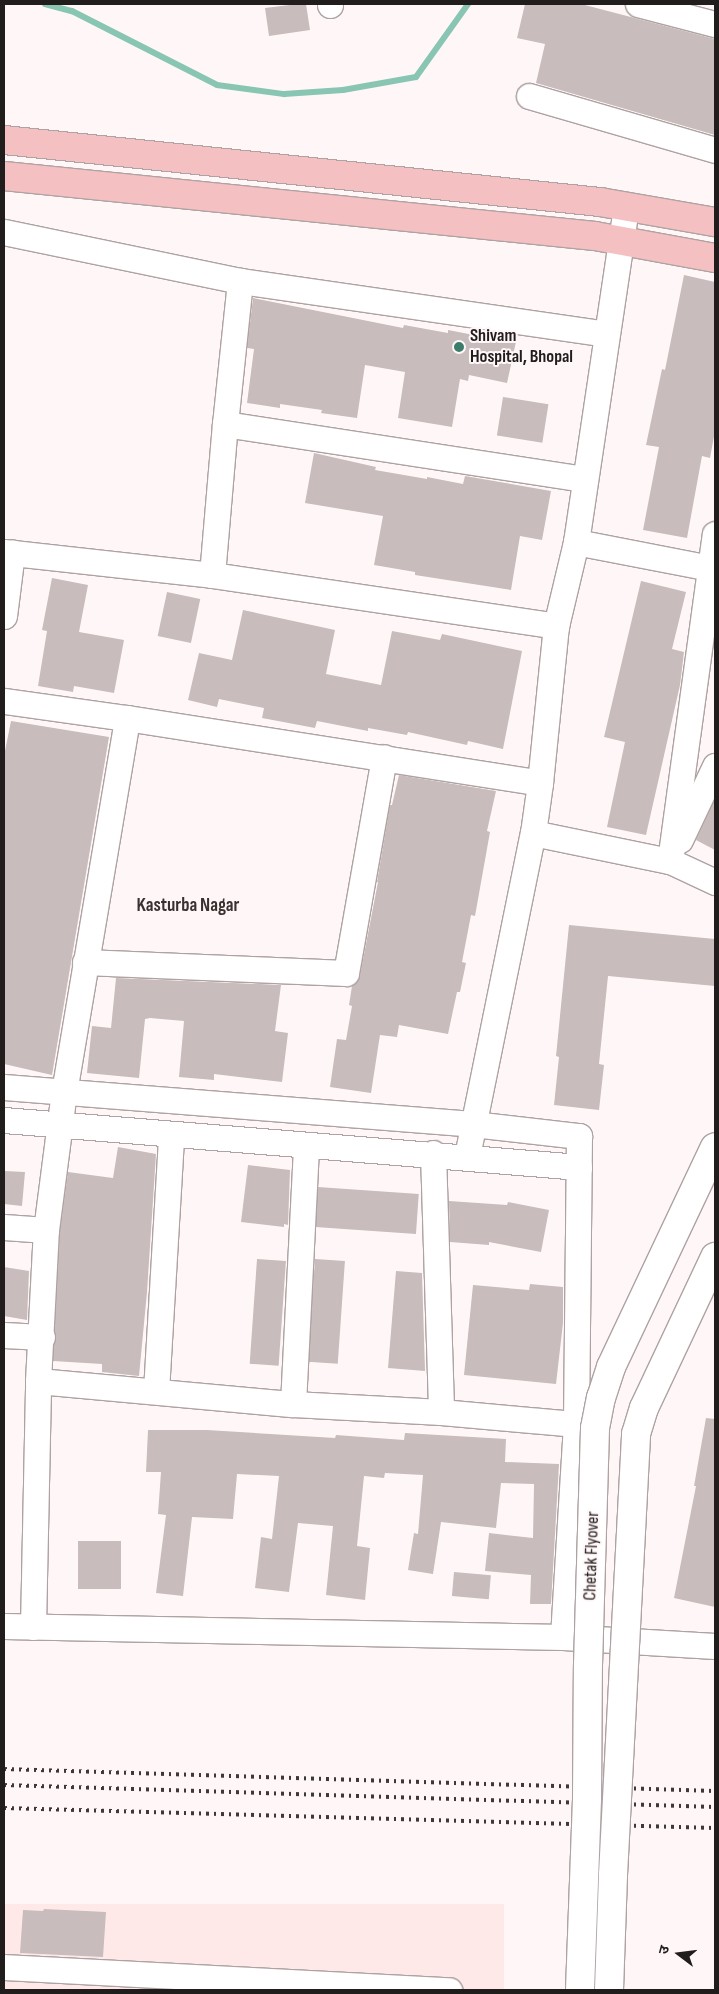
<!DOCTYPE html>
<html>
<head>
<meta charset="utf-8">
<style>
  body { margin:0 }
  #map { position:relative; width:719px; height:1994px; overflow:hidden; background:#fff7f7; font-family:"Sofia Sans Condensed","Noto Sans Devanagari",sans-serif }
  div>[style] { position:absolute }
  .built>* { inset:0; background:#ffe9e8; transform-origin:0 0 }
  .stream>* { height:6px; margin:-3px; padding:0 3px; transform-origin:3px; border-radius:3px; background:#88c5b3 }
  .building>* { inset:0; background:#c8bcbc; transform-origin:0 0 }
  .roads { filter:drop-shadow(1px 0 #aea2a2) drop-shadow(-1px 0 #aea2a2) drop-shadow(0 1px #aea2a2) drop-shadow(0 -1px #aea2a2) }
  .minor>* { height:25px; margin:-12.5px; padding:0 12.5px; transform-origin:12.5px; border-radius:12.5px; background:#fff }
  .primary>* { height:28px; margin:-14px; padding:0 14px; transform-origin:14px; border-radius:14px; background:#f5c0c2 }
  .rail>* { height:4px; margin-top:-2px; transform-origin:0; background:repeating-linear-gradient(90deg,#3e3939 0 2.5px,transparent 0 7.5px) }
  .bridges { filter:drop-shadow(1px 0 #aea2a2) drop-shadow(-1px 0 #aea2a2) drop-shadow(0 1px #aea2a2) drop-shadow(0 -1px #aea2a2) }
  .secondary-bridge>* { height:28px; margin:-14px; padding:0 14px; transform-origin:14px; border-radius:14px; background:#fff }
  .dots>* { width:14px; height:14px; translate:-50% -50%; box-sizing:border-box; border:2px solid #fff7f7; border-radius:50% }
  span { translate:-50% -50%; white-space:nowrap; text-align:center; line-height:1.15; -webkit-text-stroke:4px #fff7f7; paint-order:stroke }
  .poi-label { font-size:18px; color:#221d1d; font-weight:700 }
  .left { translate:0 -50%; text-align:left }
  .street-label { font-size:18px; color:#221d1d }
  .neighbourhood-label { font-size:19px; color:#3a3030; font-weight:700 }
  .frame { position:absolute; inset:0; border:5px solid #221d1d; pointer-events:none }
  .north { position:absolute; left:654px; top:1929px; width:50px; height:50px; -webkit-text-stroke:4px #fff7f7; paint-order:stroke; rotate:285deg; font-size:14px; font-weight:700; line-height:20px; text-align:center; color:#221d1d }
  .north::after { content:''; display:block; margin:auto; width:18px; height:22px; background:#221d1d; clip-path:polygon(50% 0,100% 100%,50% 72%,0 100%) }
</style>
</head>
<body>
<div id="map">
  <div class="built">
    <div style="left:4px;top:1904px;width:500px;height:86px"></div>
  </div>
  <div class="stream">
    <div style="left:45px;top:4px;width:28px;rotate:15deg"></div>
    <div style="left:72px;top:11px;width:163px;rotate:27deg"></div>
    <div style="left:217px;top:85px;width:68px;rotate:7.7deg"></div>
    <div style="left:284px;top:94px;width:59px;rotate:-3.9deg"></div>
    <div style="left:343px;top:90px;width:74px;rotate:-10.1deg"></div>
    <div style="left:416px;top:77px;width:90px;rotate:-54.5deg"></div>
  </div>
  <div class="building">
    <div style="clip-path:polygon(298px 4px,306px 4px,310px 30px,269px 36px,265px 8px)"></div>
    <div style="clip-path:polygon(525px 4px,581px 4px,715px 39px,715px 135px,536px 83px,545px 44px,517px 38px)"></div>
    <div style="clip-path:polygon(684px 275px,715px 282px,715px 431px,710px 458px,702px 456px,687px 538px,643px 530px,659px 447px,646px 445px,662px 369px,665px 370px)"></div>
    <div style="clip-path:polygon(253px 298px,403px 328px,404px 325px,448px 333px,448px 330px,479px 336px,480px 330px,517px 337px,507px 383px,469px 375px,468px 381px,460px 379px,452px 427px,398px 418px,405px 372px,365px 365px,357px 418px,321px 413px,322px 410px,280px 404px,280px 408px,247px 403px,254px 349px,247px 348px)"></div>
    <div style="left:503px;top:397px;width:46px;height:39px;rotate:9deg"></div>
    <div style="clip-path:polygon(314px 453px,376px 467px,375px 470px,427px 479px,427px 477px,463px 484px,465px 476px,551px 491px,542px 540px,520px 536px,511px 590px,415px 575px,415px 572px,374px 565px,383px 516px,305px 503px)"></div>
    <div style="clip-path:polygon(52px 578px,88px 585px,79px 632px,124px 640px,114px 693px,74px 686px,73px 692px,38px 686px,47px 631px,42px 630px)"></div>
    <div style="clip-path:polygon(641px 581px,686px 592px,672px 649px,684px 652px,680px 685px,646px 835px,607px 827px,625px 742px,604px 737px)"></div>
    <div style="left:167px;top:592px;width:34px;height:45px;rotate:12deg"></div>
    <div style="clip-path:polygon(243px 610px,335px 630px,326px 674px,381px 685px,392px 631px,440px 640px,442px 634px,522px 651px,503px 749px,468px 741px,467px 745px,408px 732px,407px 735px,368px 728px,368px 731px,317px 721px,315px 728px,262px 718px,264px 708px,219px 699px,217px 707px,188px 700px,199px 653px,232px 660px)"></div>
    <div style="clip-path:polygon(11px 721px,109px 737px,52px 1075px,4px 1064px,4px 756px)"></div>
    <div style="clip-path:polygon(399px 775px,496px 791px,487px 831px,490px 832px,475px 916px,471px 915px,462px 962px,466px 963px,460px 992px,457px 992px,448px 1034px,399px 1025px,397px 1037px,380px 1035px,371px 1093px,330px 1087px,337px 1039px,346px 1040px,352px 1006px,349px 1005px,352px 986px,360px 975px,378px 882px,377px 882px,390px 805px,392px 805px)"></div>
    <div style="clip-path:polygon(715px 799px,715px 850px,696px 840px)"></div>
    <div style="clip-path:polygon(569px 925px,715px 939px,715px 986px,608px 976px,599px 1064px,604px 1065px,599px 1110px,554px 1105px,559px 1057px,556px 1056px)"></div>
    <div style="clip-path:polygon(116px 978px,281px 985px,275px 1031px,288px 1033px,282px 1082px,214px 1074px,214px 1080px,179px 1077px,184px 1021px,150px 1018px,145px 1019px,139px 1078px,87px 1073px,92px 1026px,111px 1028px)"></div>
    <div style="clip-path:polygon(118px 1147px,156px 1154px,147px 1292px,139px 1376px,102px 1372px,102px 1364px,53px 1361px,60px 1231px,68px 1172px,113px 1178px)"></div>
    <div style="clip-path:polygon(248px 1165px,290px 1170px,288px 1225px,284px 1224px,284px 1227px,241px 1222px)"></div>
    <div style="clip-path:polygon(4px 1171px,25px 1172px,22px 1206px,4px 1204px)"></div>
    <div style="left:318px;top:1187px;width:101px;height:40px;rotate:4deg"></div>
    <div style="clip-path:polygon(449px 1201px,507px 1205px,508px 1202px,549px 1210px,541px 1252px,489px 1242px,489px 1245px,450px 1242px)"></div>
    <div style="left:257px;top:1259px;width:29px;height:105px;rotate:4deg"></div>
    <div style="left:315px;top:1259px;width:30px;height:103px;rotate:4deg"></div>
    <div style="clip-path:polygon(4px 1267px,29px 1271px,27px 1320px,4px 1316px)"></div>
    <div style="clip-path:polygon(396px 1271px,422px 1273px,425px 1371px,388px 1368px)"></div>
    <div style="clip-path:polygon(530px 1284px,563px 1287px,563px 1323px,556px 1384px,464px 1375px,473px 1285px,529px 1290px)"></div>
    <div style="clip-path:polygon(706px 1418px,715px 1419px,715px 1607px,674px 1598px,696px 1486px,694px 1486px)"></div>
    <div style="clip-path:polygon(148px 1430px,207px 1430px,335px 1438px,336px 1435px,404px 1440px,405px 1433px,506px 1439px,505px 1462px,559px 1464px,551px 1604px,530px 1604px,531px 1575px,485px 1571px,489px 1533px,533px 1538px,534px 1484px,501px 1483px,496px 1528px,441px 1522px,433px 1574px,408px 1570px,414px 1533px,418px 1534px,423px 1475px,385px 1473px,384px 1478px,364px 1476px,357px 1546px,370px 1548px,365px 1600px,326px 1595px,333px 1526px,298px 1523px,289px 1592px,255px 1588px,261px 1537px,272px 1539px,279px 1476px,237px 1474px,233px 1519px,192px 1517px,183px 1596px,156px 1593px,166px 1515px,158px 1514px,161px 1472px,146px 1472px)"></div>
    <div style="left:78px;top:1541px;width:43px;height:48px"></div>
    <div style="left:454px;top:1572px;width:37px;height:24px;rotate:5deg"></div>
    <div style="clip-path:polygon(44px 1909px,106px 1912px,103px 1957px,20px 1953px,23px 1910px,43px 1911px)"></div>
  </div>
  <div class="roads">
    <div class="minor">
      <div style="left:330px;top:4px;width:1px;rotate:90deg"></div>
      <div style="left:638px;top:4px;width:80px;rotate:14.6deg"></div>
      <div style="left:529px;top:96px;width:194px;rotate:16.2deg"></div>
      <div style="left:4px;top:232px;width:241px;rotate:11.7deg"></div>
      <div style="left:240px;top:281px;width:370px;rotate:8.2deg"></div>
      <div style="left:225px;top:424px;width:363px;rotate:8.7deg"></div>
      <div style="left:576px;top:542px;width:136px;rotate:11deg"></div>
      <div style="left:4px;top:552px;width:209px;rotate:6.3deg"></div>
      <div style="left:212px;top:575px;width:348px;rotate:8.4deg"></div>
      <div style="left:212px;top:575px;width:152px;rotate:-85.1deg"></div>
      <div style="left:225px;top:424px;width:144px;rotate:-84deg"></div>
      <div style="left:4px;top:616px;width:64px;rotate:-82.8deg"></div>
      <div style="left:4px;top:701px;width:124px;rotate:7.9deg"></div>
      <div style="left:127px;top:718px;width:418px;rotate:8.9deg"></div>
      <div style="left:533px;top:833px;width:140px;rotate:11.6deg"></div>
      <div style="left:670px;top:861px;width:50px;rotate:25deg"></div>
      <div style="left:680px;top:840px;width:82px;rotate:-64.7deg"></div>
      <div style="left:670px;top:861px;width:330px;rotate:-82.2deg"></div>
      <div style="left:85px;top:962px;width:261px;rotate:2.4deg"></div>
      <div style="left:346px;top:973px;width:219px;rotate:-80deg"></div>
      <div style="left:4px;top:1087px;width:470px;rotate:4.5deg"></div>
      <div style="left:473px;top:1124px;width:107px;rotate:6.5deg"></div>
      <div style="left:579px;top:1136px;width:288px;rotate:90.6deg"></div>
      <div style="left:576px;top:1424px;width:213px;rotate:93.5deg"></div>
      <div style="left:4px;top:1120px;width:577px;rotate:4.67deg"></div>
      <div style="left:433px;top:1153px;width:259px;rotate:88.2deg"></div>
      <div style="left:467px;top:1156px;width:330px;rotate:-78.5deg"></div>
      <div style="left:533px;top:833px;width:50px;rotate:-82deg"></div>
      <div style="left:540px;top:783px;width:158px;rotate:-84.2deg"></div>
      <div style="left:556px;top:626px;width:86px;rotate:-76.6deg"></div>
      <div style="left:576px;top:542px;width:340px;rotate:-81.5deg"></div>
      <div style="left:4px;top:1227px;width:42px;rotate:4.1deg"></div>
      <div style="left:4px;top:1335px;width:38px;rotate:3deg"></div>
      <div style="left:38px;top:1381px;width:256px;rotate:5.2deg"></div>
      <div style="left:293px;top:1404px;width:148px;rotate:3.1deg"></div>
      <div style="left:441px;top:1412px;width:136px;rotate:5.1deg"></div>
      <div style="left:156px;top:1391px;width:256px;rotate:-86.6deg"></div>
      <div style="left:293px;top:1404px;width:258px;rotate:-87.1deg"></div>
      <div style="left:4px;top:1626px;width:559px;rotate:1.13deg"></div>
      <div style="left:563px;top:1637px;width:152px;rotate:3.4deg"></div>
      <div style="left:33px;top:1627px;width:246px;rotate:-88.8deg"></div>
      <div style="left:38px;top:1381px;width:151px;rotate:-87deg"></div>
      <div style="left:46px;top:1230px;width:139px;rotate:-82.6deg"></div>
      <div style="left:64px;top:1092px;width:379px;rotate:-80.4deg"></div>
      <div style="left:4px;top:1967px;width:446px;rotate:3deg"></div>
    </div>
    <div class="primary">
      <div style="left:4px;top:140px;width:599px;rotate:5.94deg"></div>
      <div style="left:600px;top:202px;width:117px;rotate:9.9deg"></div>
      <div style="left:4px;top:176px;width:594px;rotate:5.8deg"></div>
      <div style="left:595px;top:236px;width:122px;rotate:10.4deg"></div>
    </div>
  </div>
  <div class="rail">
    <div style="left:4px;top:1769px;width:711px;rotate:1.77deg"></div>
    <div style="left:4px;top:1785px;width:711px;rotate:1.77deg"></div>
    <div style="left:4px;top:1808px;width:711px;rotate:1.61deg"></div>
  </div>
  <div class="bridges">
    <div class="secondary-bridge">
      <div style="left:580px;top:1990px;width:191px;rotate:-87.9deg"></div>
      <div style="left:587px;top:1799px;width:134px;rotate:-89.6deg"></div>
      <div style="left:588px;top:1665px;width:237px;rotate:-88.3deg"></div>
      <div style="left:595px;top:1428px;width:31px;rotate:-79deg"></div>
      <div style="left:601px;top:1398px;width:33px;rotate:-72deg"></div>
      <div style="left:611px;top:1367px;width:243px;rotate:-64.7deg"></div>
      <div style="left:609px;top:1990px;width:115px;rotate:-88deg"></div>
      <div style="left:613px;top:1875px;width:442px;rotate:-87deg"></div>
      <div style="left:636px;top:1434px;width:27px;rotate:-73deg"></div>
      <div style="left:644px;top:1408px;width:167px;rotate:-64.8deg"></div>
    </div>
  </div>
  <div class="dots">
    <div style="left:459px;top:347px;background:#3c7c6b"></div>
  </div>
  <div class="poi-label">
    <span class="left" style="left:470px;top:347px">Shivam<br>Hospital, Bhopal</span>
  </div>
  <div class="street-label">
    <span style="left:592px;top:1556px;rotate:-88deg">Chetak Flyover</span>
  </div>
  <div class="neighbourhood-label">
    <span style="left:188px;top:906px">Kasturba Nagar</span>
  </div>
  <div class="frame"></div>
  <div class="north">उ</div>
</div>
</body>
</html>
